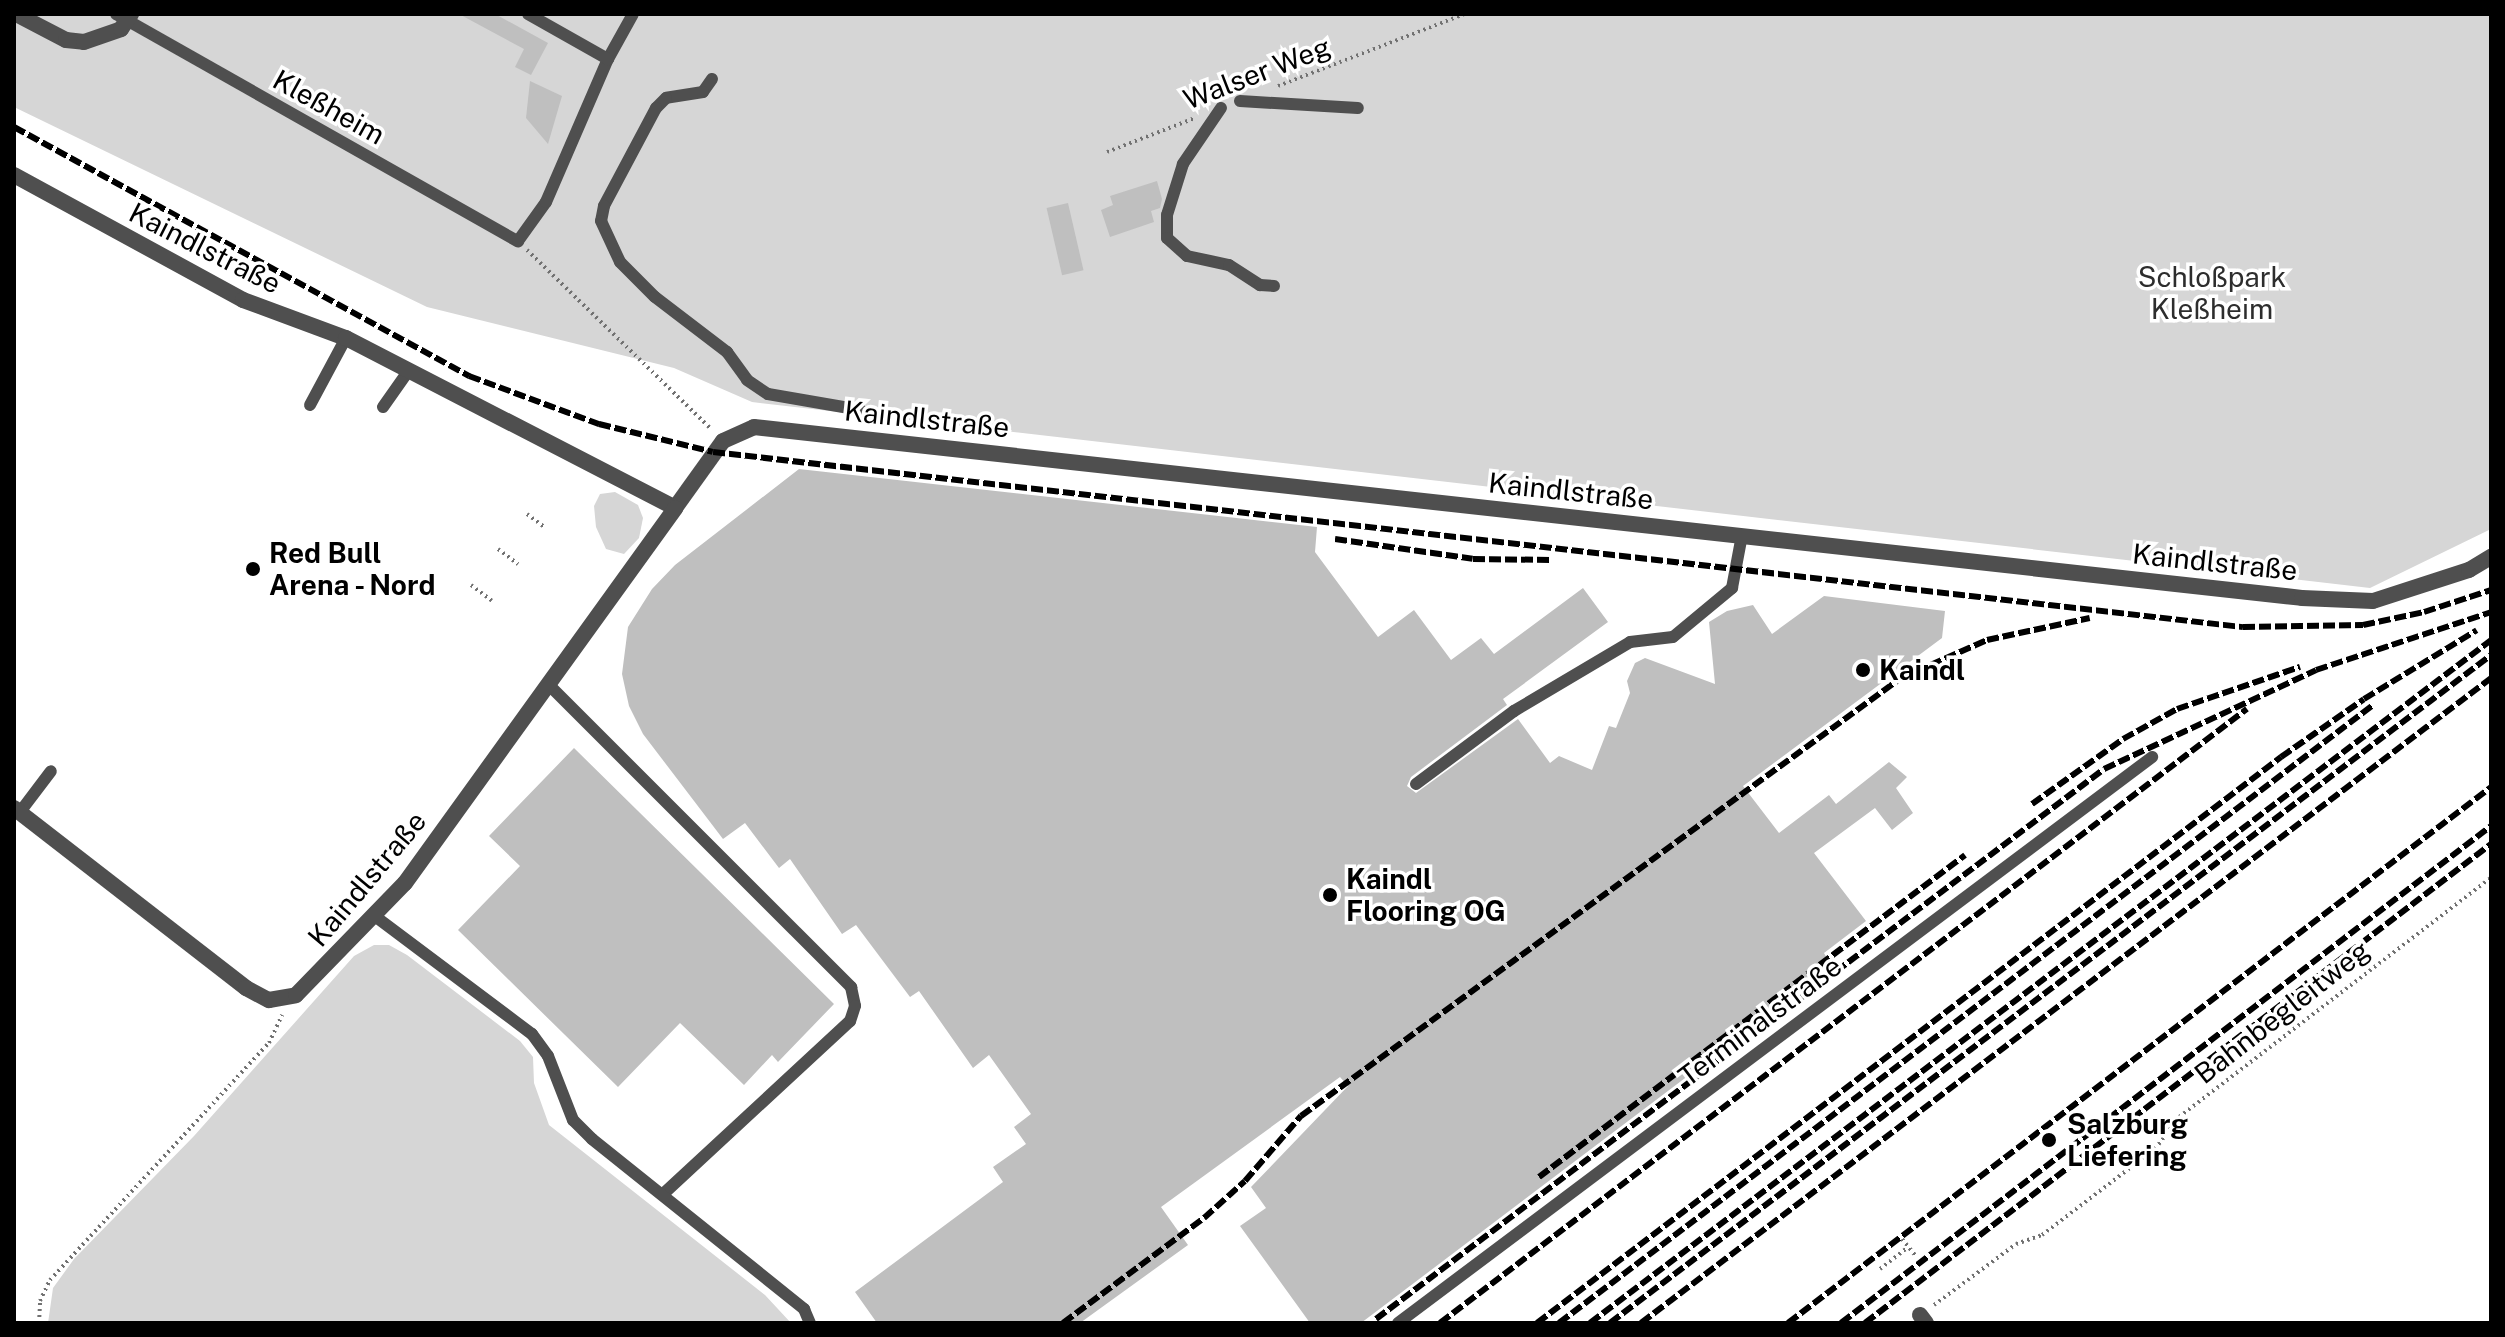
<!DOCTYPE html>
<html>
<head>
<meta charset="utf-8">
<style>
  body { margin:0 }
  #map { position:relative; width:2505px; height:1337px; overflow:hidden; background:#fff; font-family:"Public Sans",sans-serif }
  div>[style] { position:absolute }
  .green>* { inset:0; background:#d6d6d6 }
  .building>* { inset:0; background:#bfbfbf; transform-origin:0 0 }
  .path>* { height:4px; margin-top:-2px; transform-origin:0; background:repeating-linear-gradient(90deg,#717171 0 2px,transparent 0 6px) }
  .lane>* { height:12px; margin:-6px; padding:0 6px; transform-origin:6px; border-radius:6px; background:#4f4f4f }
  .street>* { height:16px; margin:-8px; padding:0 8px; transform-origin:8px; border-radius:8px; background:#4f4f4f }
  .rail>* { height:6px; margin-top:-3px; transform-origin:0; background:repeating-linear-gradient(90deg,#000 0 12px,transparent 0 16px) }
  .dots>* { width:22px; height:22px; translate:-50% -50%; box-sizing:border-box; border:4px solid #fff; border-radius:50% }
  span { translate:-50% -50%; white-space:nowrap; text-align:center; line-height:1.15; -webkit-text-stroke:7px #fff; paint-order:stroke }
  .street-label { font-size:28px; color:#000 }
  .park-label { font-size:28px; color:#2d2d2d }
  .poi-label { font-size:28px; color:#000; font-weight:700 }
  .left { translate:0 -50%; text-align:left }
  .frame { position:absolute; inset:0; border:16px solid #000; pointer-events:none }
</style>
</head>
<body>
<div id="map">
  <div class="green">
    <div style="clip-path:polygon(14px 14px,2491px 14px,2491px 529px,2370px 588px,752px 402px,674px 368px,427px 307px,14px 107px)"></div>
    <div style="clip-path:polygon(615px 492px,638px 505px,643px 518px,639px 538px,624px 554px,606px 549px,596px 527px,594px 506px,600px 494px)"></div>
    <div style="clip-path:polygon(374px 945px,389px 945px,407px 955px,520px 1041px,533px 1057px,534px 1083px,549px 1125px,765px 1295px,791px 1323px,48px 1323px,53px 1288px,74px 1259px,194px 1136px,354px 956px)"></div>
  </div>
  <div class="building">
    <div style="clip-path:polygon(459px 14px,495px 14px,548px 43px,531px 75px,515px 67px,524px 49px)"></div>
    <div style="clip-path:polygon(530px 81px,562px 96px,548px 144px,526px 118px)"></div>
    <div style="clip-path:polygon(1157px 181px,1162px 199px,1160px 208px,1151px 211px,1154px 222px,1110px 237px,1101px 210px,1113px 205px,1110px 196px)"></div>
    <div style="left:1068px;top:203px;width:69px;height:22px;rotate:77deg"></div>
    <div style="clip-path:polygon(799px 469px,1317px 527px,1315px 552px,1378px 637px,1414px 610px,1451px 660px,1481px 638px,1494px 654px,1583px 588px,1608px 622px,1503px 699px,1507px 705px,1411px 777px,1407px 786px,1416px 793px,1518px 719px,1550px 763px,1559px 756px,1592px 770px,1609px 726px,1616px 728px,1630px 693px,1627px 681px,1635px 663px,1645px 658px,1715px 684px,1709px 622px,1727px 611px,1753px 605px,1772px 634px,1824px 596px,1945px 611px,1942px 638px,1743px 786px,1779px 833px,1829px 795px,1836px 804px,1889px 762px,1907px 777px,1896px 788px,1913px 813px,1892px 830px,1875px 808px,1814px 853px,1866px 921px,1824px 953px,1832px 967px,1361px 1323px,1310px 1323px,1240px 1226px,1266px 1208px,1251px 1187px,1348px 1086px,1340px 1077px,1161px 1207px,1188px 1245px,1080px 1323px,877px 1323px,855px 1292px,1003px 1182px,993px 1167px,1026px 1144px,1014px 1127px,1031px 1114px,989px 1055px,973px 1068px,919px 991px,910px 997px,856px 925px,842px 934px,790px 859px,779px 868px,745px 823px,723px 839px,643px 734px,629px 706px,622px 674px,628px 627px,652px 589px,675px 565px)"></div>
    <div style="clip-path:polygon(574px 748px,834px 1004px,778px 1062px,772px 1055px,744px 1085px,680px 1023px,618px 1087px,458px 930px,520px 866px,489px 836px)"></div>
  </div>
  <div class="path">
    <div style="left:1278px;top:86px;width:200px;rotate:-21.1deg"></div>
    <div style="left:1107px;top:152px;width:94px;rotate:-21.1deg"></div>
    <div style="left:527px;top:250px;width:255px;rotate:44.2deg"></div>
    <div style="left:527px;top:514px;width:21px;rotate:37deg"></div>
    <div style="left:498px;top:549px;width:25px;rotate:37deg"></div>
    <div style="left:471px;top:585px;width:26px;rotate:37deg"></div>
    <div style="left:1902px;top:1239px;width:21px;rotate:51deg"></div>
    <div style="left:1880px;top:1269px;width:34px;rotate:-38deg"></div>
    <div style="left:1934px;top:1305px;width:102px;rotate:-36.6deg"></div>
    <div style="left:2016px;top:1244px;width:28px;rotate:-19deg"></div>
    <div style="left:2042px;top:1235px;width:142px;rotate:-37.3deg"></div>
    <div style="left:2155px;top:1149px;width:40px;rotate:-53deg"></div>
    <div style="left:2179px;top:1117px;width:393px;rotate:-37.5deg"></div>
    <div style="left:39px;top:1323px;width:22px;rotate:-87deg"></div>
    <div style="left:40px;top:1301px;width:23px;rotate:-65deg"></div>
    <div style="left:50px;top:1280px;width:323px;rotate:-47.3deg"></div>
    <div style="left:269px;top:1043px;width:31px;rotate:-65deg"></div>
  </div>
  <div class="lane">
    <div style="left:116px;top:14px;width:462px;rotate:29.5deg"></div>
    <div style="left:518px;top:241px;width:48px;rotate:-54.3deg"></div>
    <div style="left:546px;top:202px;width:156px;rotate:-66.6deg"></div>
    <div style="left:608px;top:59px;width:51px;rotate:-60.9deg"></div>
    <div style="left:528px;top:14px;width:92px;rotate:29.4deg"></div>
    <div style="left:712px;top:79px;width:16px;rotate:125deg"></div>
    <div style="left:703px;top:92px;width:37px;rotate:171deg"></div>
    <div style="left:666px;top:98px;width:14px;rotate:135deg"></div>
    <div style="left:656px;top:108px;width:111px;rotate:118deg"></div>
    <div style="left:604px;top:206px;width:15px;rotate:101deg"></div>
    <div style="left:601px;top:221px;width:45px;rotate:65.1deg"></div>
    <div style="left:620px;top:262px;width:49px;rotate:45deg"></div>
    <div style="left:655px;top:297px;width:91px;rotate:37.4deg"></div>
    <div style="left:727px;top:352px;width:34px;rotate:54deg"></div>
    <div style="left:747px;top:380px;width:25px;rotate:34deg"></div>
    <div style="left:768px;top:394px;width:94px;rotate:9.8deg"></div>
    <div style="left:1240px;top:101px;width:118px;rotate:3.4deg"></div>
    <div style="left:1221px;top:108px;width:68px;rotate:124.2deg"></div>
    <div style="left:1183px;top:164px;width:53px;rotate:107.4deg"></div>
    <div style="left:1167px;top:215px;width:23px;rotate:90deg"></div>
    <div style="left:1167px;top:238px;width:27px;rotate:42deg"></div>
    <div style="left:1187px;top:256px;width:43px;rotate:12.1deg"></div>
    <div style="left:1229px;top:265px;width:37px;rotate:33deg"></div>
    <div style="left:1260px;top:285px;width:14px;rotate:4deg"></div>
    <div style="left:310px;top:405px;width:76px;rotate:-61.8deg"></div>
    <div style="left:383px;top:407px;width:45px;rotate:-54.9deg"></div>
    <div style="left:548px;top:684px;width:429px;rotate:45deg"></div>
    <div style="left:851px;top:987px;width:19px;rotate:78deg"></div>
    <div style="left:855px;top:1006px;width:16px;rotate:108deg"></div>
    <div style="left:850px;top:1021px;width:255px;rotate:137.2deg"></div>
    <div style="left:1416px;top:784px;width:122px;rotate:-36.7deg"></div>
    <div style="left:1514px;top:711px;width:135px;rotate:-30.7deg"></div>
    <div style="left:1630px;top:642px;width:43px;rotate:-6.6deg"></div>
    <div style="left:1673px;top:637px;width:77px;rotate:-39.7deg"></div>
    <div style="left:1732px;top:588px;width:54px;rotate:-79.3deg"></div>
    <div style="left:20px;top:812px;width:51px;rotate:-52.9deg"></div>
    <div style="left:376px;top:917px;width:195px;rotate:36.9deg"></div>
    <div style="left:532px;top:1034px;width:27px;rotate:54deg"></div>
    <div style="left:548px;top:1056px;width:69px;rotate:68.7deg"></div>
    <div style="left:573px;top:1120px;width:27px;rotate:45deg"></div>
    <div style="left:592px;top:1139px;width:272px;rotate:38.7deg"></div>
    <div style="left:804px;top:1309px;width:15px;rotate:67deg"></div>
    <div style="left:1398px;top:1323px;width:943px;rotate:-36.89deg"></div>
  </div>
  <div class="street">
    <div style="left:16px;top:14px;width:56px;rotate:27.5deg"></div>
    <div style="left:66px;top:40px;width:18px;rotate:6deg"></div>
    <div style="left:84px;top:42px;width:39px;rotate:-19deg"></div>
    <div style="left:121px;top:29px;width:18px;rotate:-56deg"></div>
    <div style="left:14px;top:175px;width:261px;rotate:28.6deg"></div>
    <div style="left:243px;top:300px;width:110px;rotate:20.3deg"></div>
    <div style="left:346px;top:338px;width:370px;rotate:27.3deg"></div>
    <div style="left:675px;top:508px;width:82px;rotate:-54.4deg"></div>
    <div style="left:723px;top:441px;width:34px;rotate:-24deg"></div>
    <div style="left:754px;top:427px;width:1557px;rotate:6.3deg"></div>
    <div style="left:2302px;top:598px;width:71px;rotate:2.4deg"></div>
    <div style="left:2373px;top:601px;width:101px;rotate:-17.9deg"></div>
    <div style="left:2469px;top:570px;width:26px;rotate:-31deg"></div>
    <div style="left:14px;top:808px;width:294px;rotate:37.8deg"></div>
    <div style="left:246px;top:988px;width:26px;rotate:28deg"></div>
    <div style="left:269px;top:1000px;width:27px;rotate:-10deg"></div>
    <div style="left:296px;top:995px;width:156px;rotate:-45.8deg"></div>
    <div style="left:405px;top:883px;width:462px;rotate:-54.2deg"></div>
    <div style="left:1920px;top:1315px;width:10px;rotate:53deg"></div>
  </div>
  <div class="rail">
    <div style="left:14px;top:127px;width:519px;rotate:28.69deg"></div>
    <div style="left:469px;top:376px;width:139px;rotate:20.3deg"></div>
    <div style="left:599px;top:424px;width:117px;rotate:13.8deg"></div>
    <div style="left:713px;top:452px;width:1540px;rotate:6.53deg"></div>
    <div style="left:2243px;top:627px;width:120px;rotate:-1deg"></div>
    <div style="left:2363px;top:625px;width:62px;rotate:-12deg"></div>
    <div style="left:2424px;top:612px;width:71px;rotate:-18.2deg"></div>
    <div style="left:1335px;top:539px;width:139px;rotate:8.2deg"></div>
    <div style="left:1473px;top:559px;width:77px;rotate:0.7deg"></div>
    <div style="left:2032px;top:804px;width:112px;rotate:-35.5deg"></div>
    <div style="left:2123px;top:739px;width:62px;rotate:-29.1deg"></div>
    <div style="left:2177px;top:709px;width:130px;rotate:-18.9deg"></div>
    <div style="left:1539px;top:1177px;width:534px;rotate:-37.08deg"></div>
    <div style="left:1376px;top:1319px;width:912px;rotate:-37.07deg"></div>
    <div style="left:2104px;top:769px;width:234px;rotate:-25deg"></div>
    <div style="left:2316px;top:670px;width:184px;rotate:-18.3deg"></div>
    <div style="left:1063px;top:1323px;width:176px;rotate:-36.7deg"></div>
    <div style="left:1204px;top:1218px;width:55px;rotate:-42.1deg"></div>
    <div style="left:1245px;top:1181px;width:86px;rotate:-49.3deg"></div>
    <div style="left:1301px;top:1116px;width:743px;rotate:-36.13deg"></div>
    <div style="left:1901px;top:678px;width:94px;rotate:-23.8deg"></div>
    <div style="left:1987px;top:640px;width:105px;rotate:-12.1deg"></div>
    <div style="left:1440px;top:1323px;width:1014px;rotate:-37.27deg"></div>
    <div style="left:1537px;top:1323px;width:935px;rotate:-37.26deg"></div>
    <div style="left:2281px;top:757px;width:101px;rotate:-34.9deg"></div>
    <div style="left:2364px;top:699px;width:132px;rotate:-31.4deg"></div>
    <div style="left:1559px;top:1323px;width:1021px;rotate:-37.2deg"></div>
    <div style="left:1590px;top:1323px;width:1131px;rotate:-37.16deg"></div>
    <div style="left:1610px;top:1323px;width:1106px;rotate:-37.17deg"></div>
    <div style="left:1641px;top:1323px;width:1067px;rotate:-37.19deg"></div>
    <div style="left:1788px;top:1323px;width:884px;rotate:-37.32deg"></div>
    <div style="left:1841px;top:1323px;width:818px;rotate:-37.4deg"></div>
    <div style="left:1865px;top:1323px;width:788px;rotate:-37.42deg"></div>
  </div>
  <div class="dots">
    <div style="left:253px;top:569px;background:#000"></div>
    <div style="left:1863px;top:670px;background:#000"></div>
    <div style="left:1330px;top:895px;background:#000"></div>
    <div style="left:2049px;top:1140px;background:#000"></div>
  </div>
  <div class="street-label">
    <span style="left:1257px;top:73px;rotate:-21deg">Walser Weg</span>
    <span style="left:329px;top:107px;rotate:29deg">Kleßheim</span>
    <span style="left:205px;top:248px;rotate:27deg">Kaindlstraße</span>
    <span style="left:927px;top:419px;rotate:6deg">Kaindlstraße</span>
    <span style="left:1571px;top:491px;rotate:6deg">Kaindlstraße</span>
    <span style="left:2215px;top:562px;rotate:6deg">Kaindlstraße</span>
    <span style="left:367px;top:879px;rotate:-50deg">Kaindlstraße</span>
    <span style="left:2282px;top:1012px;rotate:-38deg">Bahnbegleitweg</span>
    <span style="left:1760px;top:1021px;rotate:-37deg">Terminalstraße</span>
  </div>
  <div class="park-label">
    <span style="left:2212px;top:293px">Schloßpark<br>Kleßheim</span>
  </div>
  <div class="poi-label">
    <span class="left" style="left:269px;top:569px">Red Bull<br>Arena - Nord</span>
    <span class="left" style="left:1879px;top:670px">Kaindl</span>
    <span class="left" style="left:1346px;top:895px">Kaindl<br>Flooring OG</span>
    <span class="left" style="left:2067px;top:1140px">Salzburg<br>Liefering</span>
  </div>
  <div class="frame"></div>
</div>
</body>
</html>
